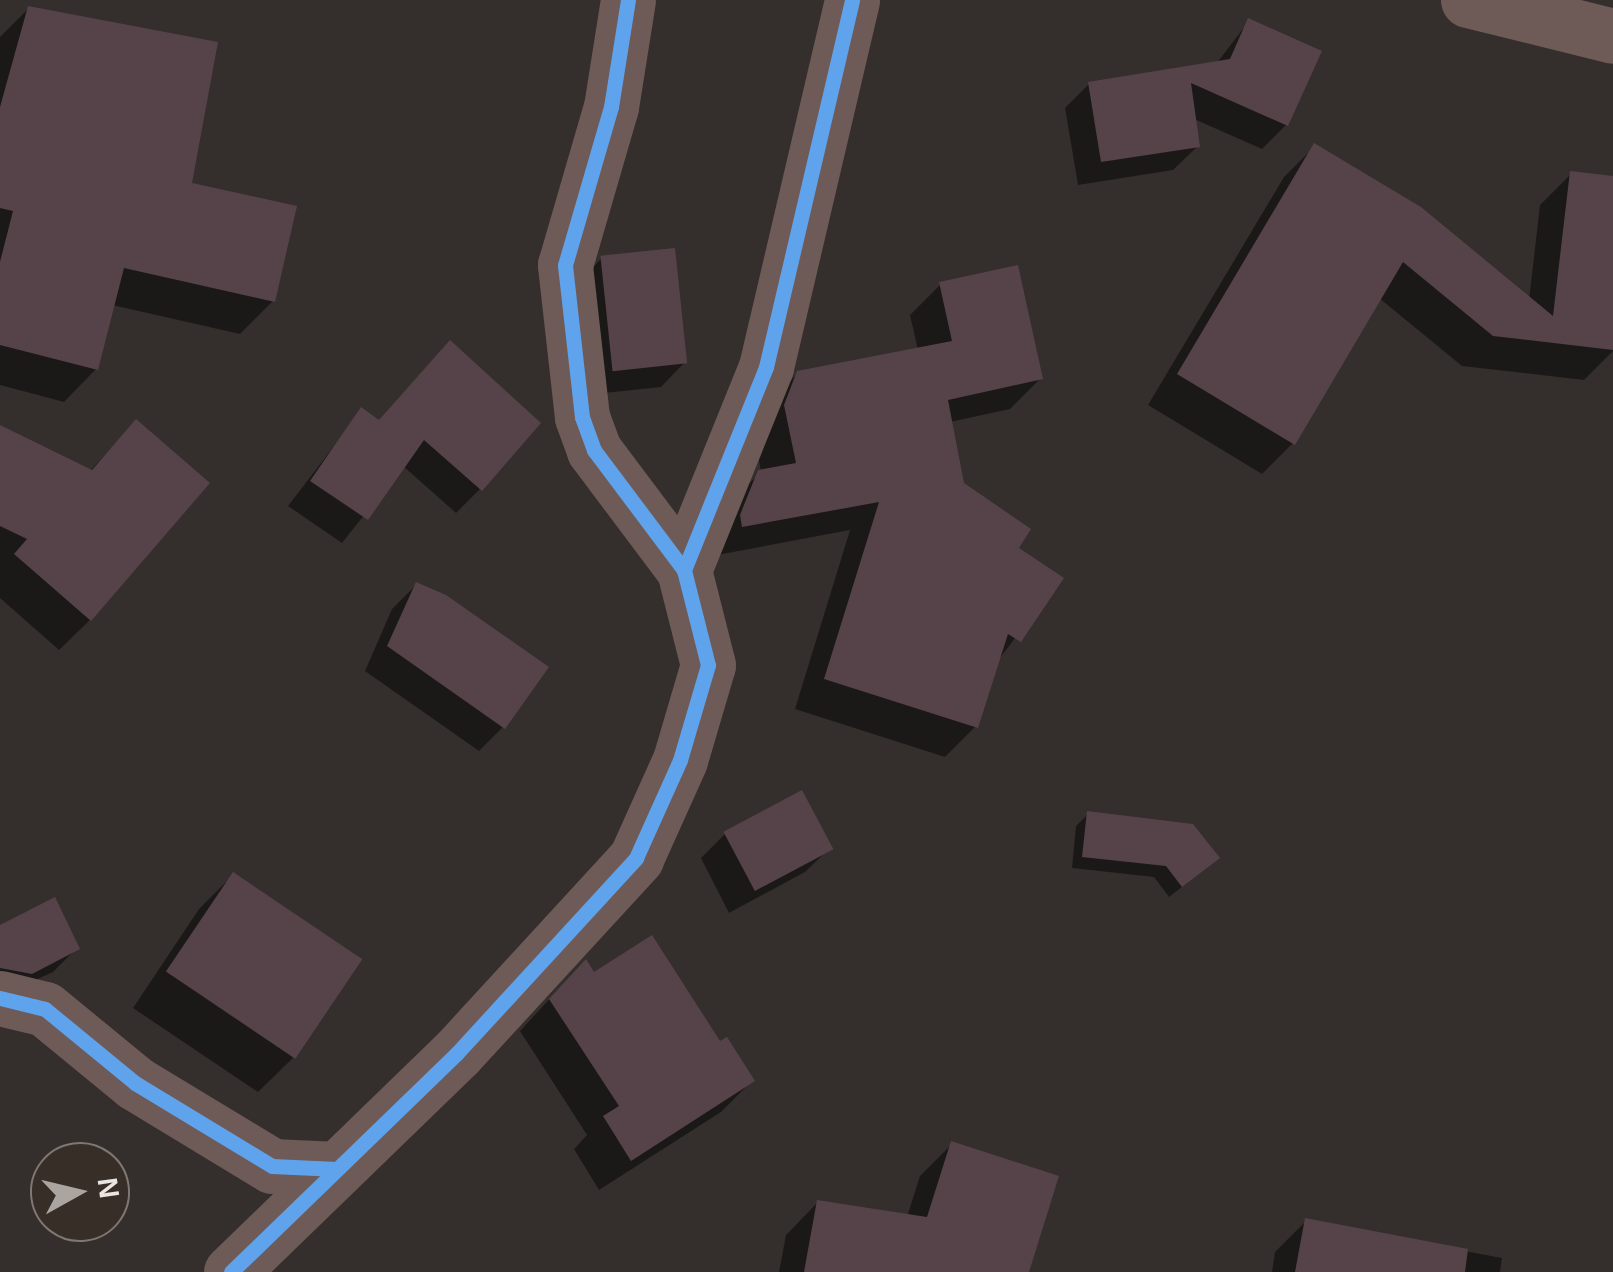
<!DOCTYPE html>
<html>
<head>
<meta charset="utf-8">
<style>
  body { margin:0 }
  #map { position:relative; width:1613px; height:1272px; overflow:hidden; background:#342f2c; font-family:Helvetica,sans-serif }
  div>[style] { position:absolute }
  .shadow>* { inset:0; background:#0007 }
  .building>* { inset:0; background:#56434a; transform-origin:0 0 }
  .minor>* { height:55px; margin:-27.5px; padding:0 27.5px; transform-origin:27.5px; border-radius:27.5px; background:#6e5a57 }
  .cycleway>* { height:15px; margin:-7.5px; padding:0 7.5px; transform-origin:7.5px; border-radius:7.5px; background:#60a3ed }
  span { translate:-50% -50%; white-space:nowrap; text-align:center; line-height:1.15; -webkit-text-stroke:10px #372e28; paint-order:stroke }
  .north { position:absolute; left:30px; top:1142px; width:100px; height:100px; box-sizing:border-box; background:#372e28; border:2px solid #7f7772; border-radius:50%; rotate:82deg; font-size:28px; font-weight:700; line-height:40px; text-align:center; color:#ebe5e1 }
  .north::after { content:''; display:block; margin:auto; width:35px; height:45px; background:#aba5a2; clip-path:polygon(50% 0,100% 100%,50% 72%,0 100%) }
</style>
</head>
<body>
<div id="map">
  <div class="shadow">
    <div style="clip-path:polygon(29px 8px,189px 185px,273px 301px,240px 334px,112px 305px,96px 369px,64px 402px,0 385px,0 37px)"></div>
    <div style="clip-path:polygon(1249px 21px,1286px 125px,1262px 149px,1194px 119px,1198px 146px,1173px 170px,1078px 185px,1065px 108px,1089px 84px,1216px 64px)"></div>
    <div style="clip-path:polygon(1315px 146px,1529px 300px,1540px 205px,1571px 174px,1613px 179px,1613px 351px,1584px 380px,1462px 366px,1379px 298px,1293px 443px,1262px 474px,1148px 405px,1284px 177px)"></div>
    <div style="clip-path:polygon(601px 259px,685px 362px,661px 387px,585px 395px,577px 283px)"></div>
    <div style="clip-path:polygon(941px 284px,1040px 379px,1010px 409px,950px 422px,962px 484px,1015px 548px,1061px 578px,996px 663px,976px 726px,945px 757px,795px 709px,850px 530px,712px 556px,728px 504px,761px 472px,755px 437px,767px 404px,798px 373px,918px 350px,910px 315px)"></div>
    <div style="clip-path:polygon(426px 368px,480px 489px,456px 513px,403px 466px,342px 543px,288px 506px,361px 411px,378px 422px)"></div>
    <div style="clip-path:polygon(136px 422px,90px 620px,59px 650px,0 598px,0 428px,89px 472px)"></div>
    <div style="clip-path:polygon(416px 585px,503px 727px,479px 751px,365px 671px,392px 609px)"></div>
    <div style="clip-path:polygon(1088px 814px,1205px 869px,1169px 897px,1154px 877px,1072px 868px,1076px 826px)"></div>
    <div style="clip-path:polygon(725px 834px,830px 848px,805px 872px,729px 913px,701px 858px)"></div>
    <div style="clip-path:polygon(233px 875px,293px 1058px,258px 1092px,133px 1008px,199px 909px)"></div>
    <div style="clip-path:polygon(0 928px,77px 948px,53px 972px,0 996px)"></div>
    <div style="clip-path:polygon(555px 993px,720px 1045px,752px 1081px,721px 1112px,599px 1190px,574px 1149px,587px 1135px,520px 1031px)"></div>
    <div style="clip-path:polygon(952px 1144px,1026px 1272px,779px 1272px,786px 1235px,818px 1202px,907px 1217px,920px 1176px)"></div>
    <div style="clip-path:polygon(1306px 1221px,1502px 1258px,1500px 1272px,1272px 1272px,1275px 1252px)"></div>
  </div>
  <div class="building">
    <div style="clip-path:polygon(28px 6px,218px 42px,192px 183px,297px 206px,275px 302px,124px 268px,98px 370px,0 345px,0 262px,13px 211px,0 208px,0 107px)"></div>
    <div style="clip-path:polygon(1248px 18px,1322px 51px,1288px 126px,1191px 83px,1200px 147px,1101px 162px,1088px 82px,1230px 59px)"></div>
    <div style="clip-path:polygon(1314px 143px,1421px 207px,1553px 316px,1570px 171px,1613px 176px,1613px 350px,1493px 336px,1403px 262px,1295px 445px,1177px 374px)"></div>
    <div style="left:675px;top:248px;width:116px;height:75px;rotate:84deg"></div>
    <div style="clip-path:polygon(1018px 265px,1043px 379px,948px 400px,964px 483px,1031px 529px,1019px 548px,1064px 578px,1021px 642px,1008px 634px,978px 728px,824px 679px,879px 502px,742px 527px,740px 515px,758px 470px,796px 463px,784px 405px,797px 371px,952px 341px,939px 282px)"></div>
    <div style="clip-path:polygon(450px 340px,541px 423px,482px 491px,424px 440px,368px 520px,310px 481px,361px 407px,379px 420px)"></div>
    <div style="clip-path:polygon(136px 419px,210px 483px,91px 621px,14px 554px,27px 539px,0 526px,0 425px,92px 470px)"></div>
    <div style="clip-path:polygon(416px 582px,446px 595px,549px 667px,505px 729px,387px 646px)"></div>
    <div style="left:802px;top:790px;width:67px;height:89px;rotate:62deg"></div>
    <div style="clip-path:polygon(1087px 811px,1193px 824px,1220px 858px,1182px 887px,1166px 866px,1082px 857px)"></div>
    <div style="left:233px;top:872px;width:156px;height:120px;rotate:34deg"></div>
    <div style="clip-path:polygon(55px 897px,80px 949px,32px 974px,0 968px,0 925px)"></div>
    <div style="clip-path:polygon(652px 935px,720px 1041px,727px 1037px,755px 1081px,631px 1161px,603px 1116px,619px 1106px,549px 999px,586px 959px,594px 972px)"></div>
    <div style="clip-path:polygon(951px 1141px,1059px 1176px,1029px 1272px,804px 1272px,817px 1200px,927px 1217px)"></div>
    <div style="clip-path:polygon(1305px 1218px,1468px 1249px,1465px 1272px,1295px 1272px)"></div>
  </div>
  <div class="minor">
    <div style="left:1468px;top:0;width:149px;rotate:13.9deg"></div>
    <div style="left:684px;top:570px;width:219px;rotate:-68deg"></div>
    <div style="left:766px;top:367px;width:377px;rotate:-76.8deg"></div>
    <div style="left:0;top:998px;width:46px;rotate:13.7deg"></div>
    <div style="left:45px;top:1009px;width:117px;rotate:39.4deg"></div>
    <div style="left:135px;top:1083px;width:160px;rotate:31.2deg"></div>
    <div style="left:272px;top:1166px;width:65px;rotate:2.6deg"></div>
    <div style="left:231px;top:1272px;width:315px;rotate:-44.1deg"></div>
    <div style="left:457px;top:1053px;width:265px;rotate:-47.4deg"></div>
    <div style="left:636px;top:858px;width:107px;rotate:-65.8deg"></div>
    <div style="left:680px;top:760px;width:99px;rotate:-73.6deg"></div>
    <div style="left:708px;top:665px;width:98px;rotate:-104.2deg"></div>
    <div style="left:684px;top:570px;width:150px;rotate:-126.9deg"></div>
    <div style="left:594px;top:450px;width:35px;rotate:-110deg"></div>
    <div style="left:582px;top:417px;width:153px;rotate:-96.4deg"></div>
    <div style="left:565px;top:265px;width:165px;rotate:-73.8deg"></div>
    <div style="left:611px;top:107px;width:108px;rotate:-81deg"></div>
  </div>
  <div class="cycleway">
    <div style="left:684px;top:570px;width:219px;rotate:-68deg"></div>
    <div style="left:766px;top:367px;width:377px;rotate:-76.8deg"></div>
    <div style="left:0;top:998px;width:46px;rotate:13.7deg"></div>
    <div style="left:45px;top:1009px;width:117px;rotate:39.4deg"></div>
    <div style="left:135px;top:1083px;width:160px;rotate:31.2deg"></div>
    <div style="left:272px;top:1166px;width:65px;rotate:2.6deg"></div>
    <div style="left:231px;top:1272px;width:315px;rotate:-44.1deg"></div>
    <div style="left:457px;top:1053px;width:265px;rotate:-47.4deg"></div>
    <div style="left:636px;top:858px;width:107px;rotate:-65.8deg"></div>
    <div style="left:680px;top:760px;width:99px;rotate:-73.6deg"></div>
    <div style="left:708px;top:665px;width:98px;rotate:-104.2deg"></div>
    <div style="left:684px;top:570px;width:150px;rotate:-126.9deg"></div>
    <div style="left:594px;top:450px;width:35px;rotate:-110deg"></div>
    <div style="left:582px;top:417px;width:153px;rotate:-96.4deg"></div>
    <div style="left:565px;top:265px;width:165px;rotate:-73.8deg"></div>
    <div style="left:611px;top:107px;width:108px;rotate:-81deg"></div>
  </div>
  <div class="north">N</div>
</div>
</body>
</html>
